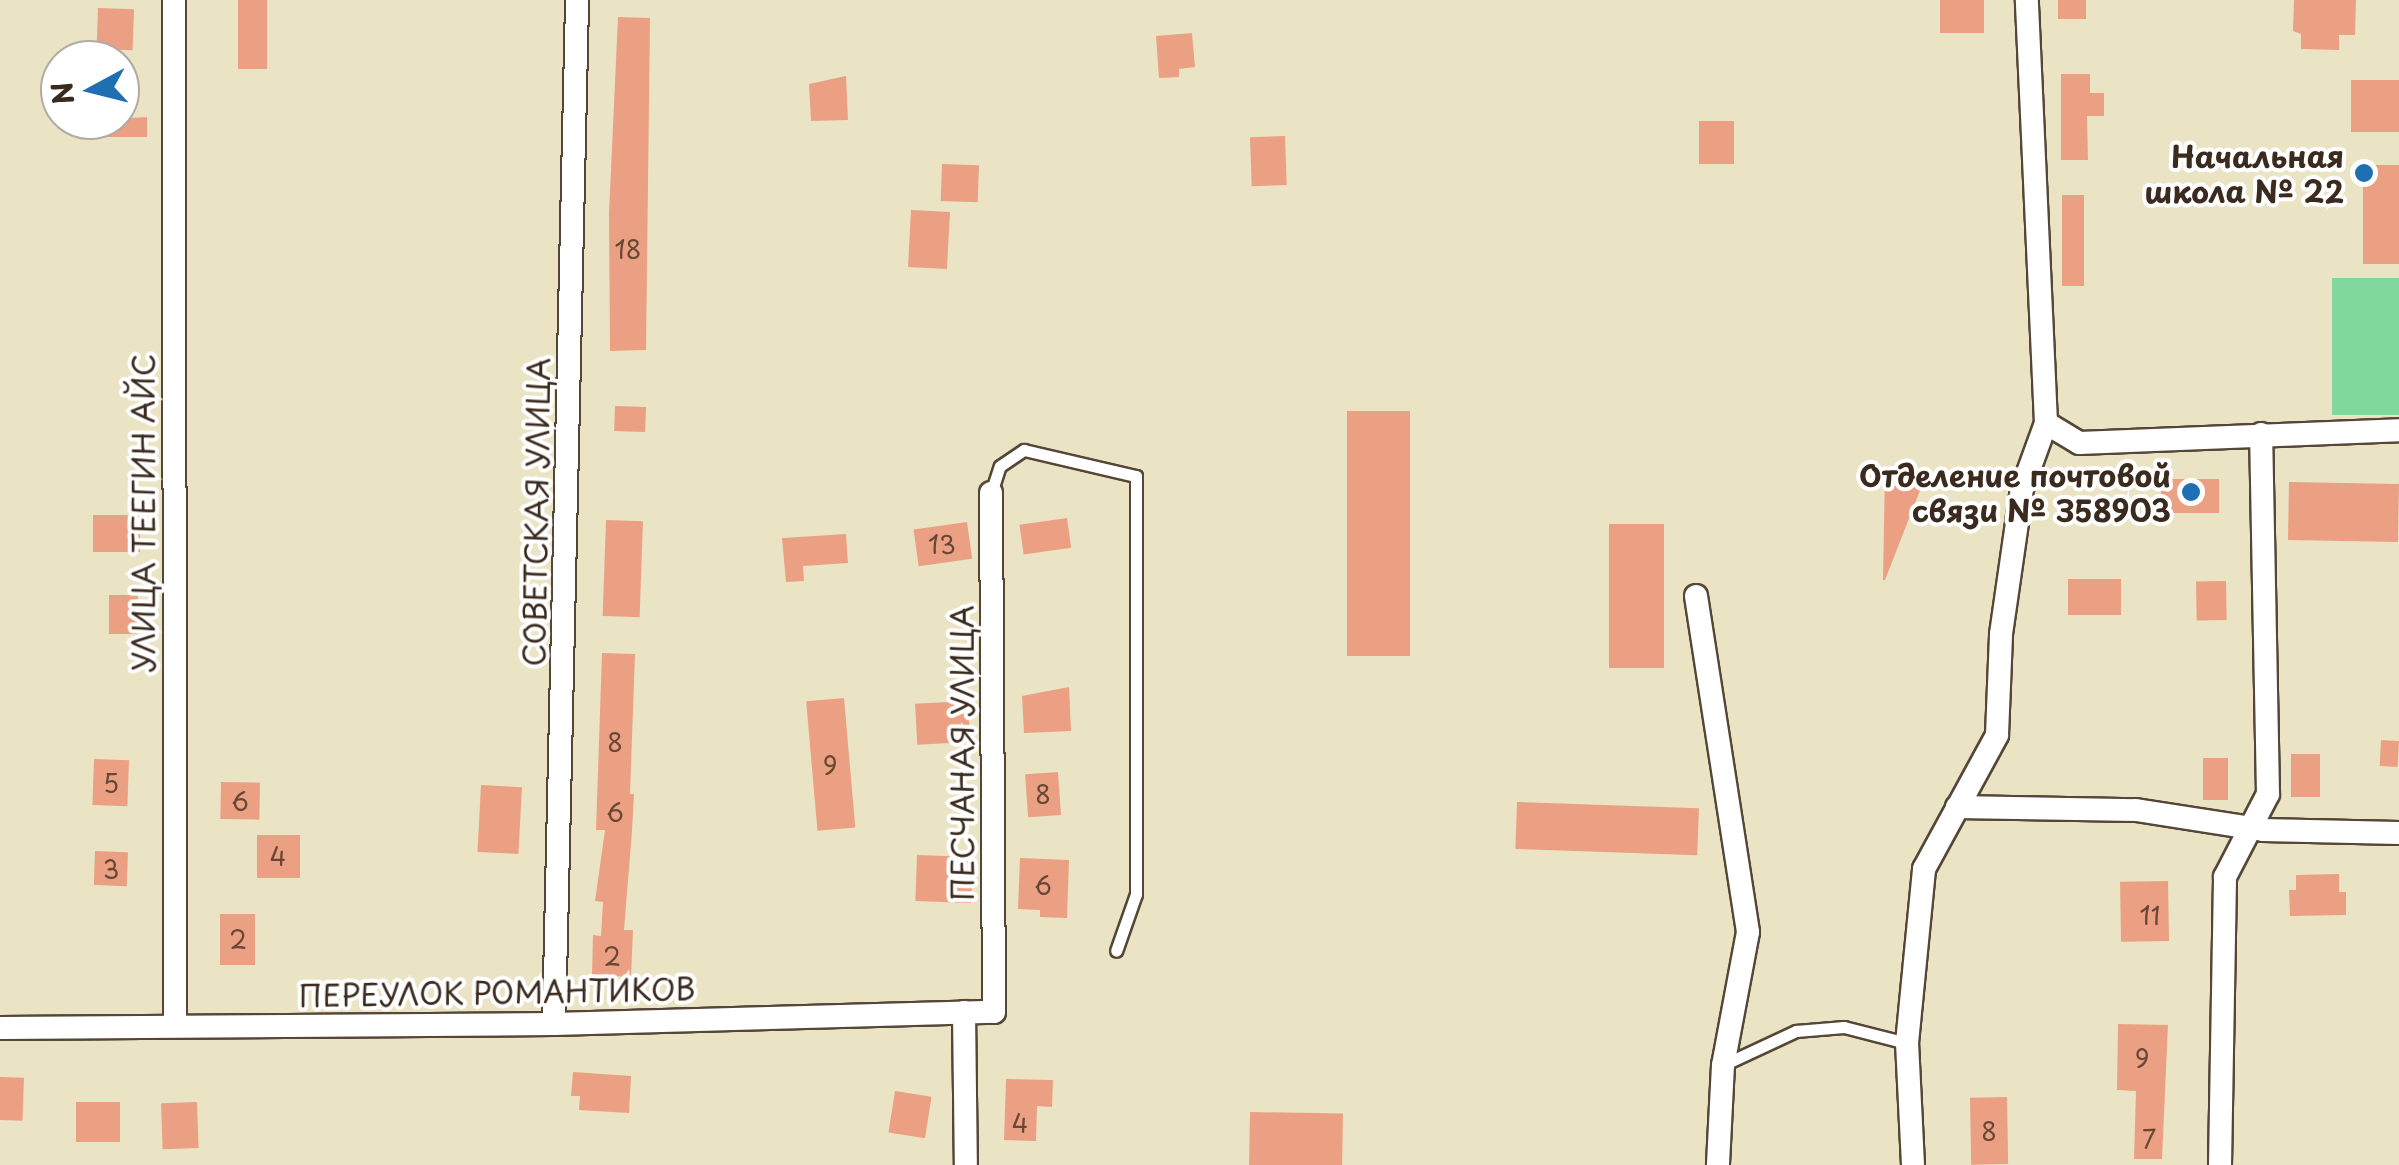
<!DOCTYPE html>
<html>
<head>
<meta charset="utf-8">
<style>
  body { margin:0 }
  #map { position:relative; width:2399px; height:1165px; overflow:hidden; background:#eae4c5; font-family:"Playpen Sans",sans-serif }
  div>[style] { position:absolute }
  .green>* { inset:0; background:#81d89c; transform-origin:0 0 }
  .building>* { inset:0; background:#eca083; transform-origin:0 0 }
  .roads { filter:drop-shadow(2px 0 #554637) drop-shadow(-2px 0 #554637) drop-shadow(0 2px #554637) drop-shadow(0 -2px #554637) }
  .lane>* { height:11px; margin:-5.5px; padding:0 5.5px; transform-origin:5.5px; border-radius:5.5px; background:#fff }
  .street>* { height:22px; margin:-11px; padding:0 11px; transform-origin:11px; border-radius:11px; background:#fff }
  .dots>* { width:28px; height:28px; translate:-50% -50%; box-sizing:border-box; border:5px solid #fff; border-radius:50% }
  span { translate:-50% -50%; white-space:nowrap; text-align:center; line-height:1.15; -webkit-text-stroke:8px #fff; paint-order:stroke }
  .number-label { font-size:25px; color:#674837 }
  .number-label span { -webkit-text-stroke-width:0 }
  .poi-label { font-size:30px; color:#3b2a1e; font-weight:700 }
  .right { translate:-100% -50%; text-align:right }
  .street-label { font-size:30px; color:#3b2a1e }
  .north { position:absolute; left:40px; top:40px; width:100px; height:100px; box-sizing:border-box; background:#fff; border:2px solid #b1aaa5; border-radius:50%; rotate:263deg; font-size:28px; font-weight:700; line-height:40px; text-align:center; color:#3b2a1e }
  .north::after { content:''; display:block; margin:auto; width:35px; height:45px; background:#1f6fb2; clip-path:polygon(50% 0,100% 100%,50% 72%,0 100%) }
</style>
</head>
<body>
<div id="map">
  <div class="green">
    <div style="left:2399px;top:278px;width:137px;height:67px;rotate:90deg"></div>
  </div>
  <div class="building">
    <div style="left:238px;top:0;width:29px;height:69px"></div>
    <div style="left:1940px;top:0;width:44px;height:33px"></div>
    <div style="left:2058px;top:0;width:28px;height:19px"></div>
    <div style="clip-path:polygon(2294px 0,2356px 0,2355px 35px,2339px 35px,2339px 50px,2301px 49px,2301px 34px,2293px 31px)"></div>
    <div style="left:98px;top:8px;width:36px;height:41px;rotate:2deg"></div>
    <div style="clip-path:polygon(618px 17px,650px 18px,646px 350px,610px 351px,609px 213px)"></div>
    <div style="clip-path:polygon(1192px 33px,1195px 67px,1179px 69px,1179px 77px,1159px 78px,1156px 36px)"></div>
    <div style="clip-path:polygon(2061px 74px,2090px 74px,2090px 93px,2104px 93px,2104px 116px,2087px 116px,2088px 160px,2061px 160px)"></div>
    <div style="clip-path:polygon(846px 76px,848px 120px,811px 121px,809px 84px)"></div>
    <div style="left:2399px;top:80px;width:52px;height:48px;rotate:90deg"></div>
    <div style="clip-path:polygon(147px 117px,147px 137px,95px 137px,95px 120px)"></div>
    <div style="left:1699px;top:121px;width:35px;height:43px"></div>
    <div style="left:1285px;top:136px;width:49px;height:35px;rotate:88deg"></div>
    <div style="left:942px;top:164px;width:37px;height:37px;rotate:2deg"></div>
    <div style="left:2363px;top:165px;width:36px;height:99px"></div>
    <div style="left:2062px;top:195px;width:22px;height:91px"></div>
    <div style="left:911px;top:210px;width:39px;height:57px;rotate:3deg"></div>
    <div style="left:615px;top:406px;width:31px;height:25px;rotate:2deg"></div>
    <div style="left:1347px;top:411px;width:63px;height:245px"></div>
    <div style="clip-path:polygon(1885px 469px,1926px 475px,1885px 580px,1883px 580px)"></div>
    <div style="left:2161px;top:479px;width:58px;height:34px"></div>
    <div style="left:2289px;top:482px;width:110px;height:58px;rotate:1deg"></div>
    <div style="left:93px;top:515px;width:47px;height:37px"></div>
    <div style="left:1067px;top:518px;width:30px;height:48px;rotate:82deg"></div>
    <div style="left:606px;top:520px;width:37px;height:96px;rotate:2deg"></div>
    <div style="left:967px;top:522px;width:37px;height:54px;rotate:82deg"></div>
    <div style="left:1609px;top:524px;width:55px;height:144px"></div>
    <div style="clip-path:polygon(846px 534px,848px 563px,803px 566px,804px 581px,786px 582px,782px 538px)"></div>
    <div style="left:2068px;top:579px;width:53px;height:36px"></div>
    <div style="left:2226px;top:581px;width:39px;height:30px;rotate:89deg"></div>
    <div style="left:109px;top:595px;width:29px;height:39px"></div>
    <div style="clip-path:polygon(602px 653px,635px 654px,630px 794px,634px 794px,632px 831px,624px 930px,633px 930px,631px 977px,592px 975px,593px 935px,601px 936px,603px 902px,595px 901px,605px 830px,596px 830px)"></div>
    <div style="clip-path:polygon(1069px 687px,1071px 731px,1024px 733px,1022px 696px)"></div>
    <div style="left:844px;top:698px;width:130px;height:38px;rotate:85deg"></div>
    <div style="left:968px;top:701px;width:41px;height:53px;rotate:87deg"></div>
    <div style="left:2381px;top:740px;width:18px;height:26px;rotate:3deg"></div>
    <div style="left:2291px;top:754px;width:29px;height:43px"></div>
    <div style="left:2203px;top:758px;width:25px;height:42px"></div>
    <div style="left:94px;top:759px;width:35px;height:46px;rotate:2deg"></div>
    <div style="left:1058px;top:772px;width:43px;height:33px;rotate:86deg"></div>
    <div style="left:221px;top:782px;width:39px;height:37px;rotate:1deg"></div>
    <div style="left:481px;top:785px;width:41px;height:67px;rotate:3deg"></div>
    <div style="left:1517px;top:802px;width:182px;height:47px;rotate:2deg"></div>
    <div style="left:257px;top:835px;width:43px;height:43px"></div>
    <div style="left:95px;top:851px;width:33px;height:34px;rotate:2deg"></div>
    <div style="left:917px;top:855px;width:56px;height:46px;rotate:2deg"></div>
    <div style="clip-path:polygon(1020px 858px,1069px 860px,1067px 918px,1040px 917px,1040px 910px,1018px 909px)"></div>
    <div style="clip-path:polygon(2339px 874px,2339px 892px,2346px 892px,2346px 915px,2290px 916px,2289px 890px,2296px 890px,2296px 875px)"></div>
    <div style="left:2168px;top:881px;width:60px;height:48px;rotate:89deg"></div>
    <div style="left:220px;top:914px;width:35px;height:51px"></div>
    <div style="clip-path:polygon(2118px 1024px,2168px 1025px,2162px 1159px,2134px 1159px,2136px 1091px,2117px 1090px)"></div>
    <div style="clip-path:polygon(573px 1072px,631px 1076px,629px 1113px,579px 1110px,580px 1096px,571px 1096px)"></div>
    <div style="left:0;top:1077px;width:24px;height:43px;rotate:2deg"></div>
    <div style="clip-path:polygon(1006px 1079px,1053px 1080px,1052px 1107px,1037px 1106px,1036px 1141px,1004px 1140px)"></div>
    <div style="left:895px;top:1091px;width:37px;height:42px;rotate:9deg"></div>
    <div style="left:2007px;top:1097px;width:67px;height:37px;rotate:89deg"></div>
    <div style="left:120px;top:1102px;width:40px;height:44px;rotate:90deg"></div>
    <div style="left:197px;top:1102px;width:46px;height:36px;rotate:88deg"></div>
    <div style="left:1250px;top:1112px;width:93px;height:53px;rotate:1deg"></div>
  </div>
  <div class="roads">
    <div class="lane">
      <div style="left:991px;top:493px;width:28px;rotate:-72deg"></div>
      <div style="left:1000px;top:466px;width:29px;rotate:-34deg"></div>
      <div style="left:1024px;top:450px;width:115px;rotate:13.1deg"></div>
      <div style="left:1136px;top:476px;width:418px;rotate:90deg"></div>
      <div style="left:1136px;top:894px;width:60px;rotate:109.3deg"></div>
      <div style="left:1723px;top:1065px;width:81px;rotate:-25deg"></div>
      <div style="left:1796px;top:1031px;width:48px;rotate:-4.8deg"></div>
      <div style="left:1844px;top:1027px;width:65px;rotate:14.3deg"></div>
    </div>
    <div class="street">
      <div style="left:174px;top:0;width:1025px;rotate:89.94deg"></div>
      <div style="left:2046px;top:423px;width:39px;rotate:31deg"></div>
      <div style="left:2079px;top:443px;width:320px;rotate:-2.3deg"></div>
      <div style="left:1696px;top:596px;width:340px;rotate:81.2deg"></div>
      <div style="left:1748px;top:932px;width:135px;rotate:100.6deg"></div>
      <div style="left:1723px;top:1065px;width:100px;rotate:92.9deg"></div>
      <div style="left:1957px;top:807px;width:179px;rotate:1deg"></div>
      <div style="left:2136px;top:810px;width:129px;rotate:8.9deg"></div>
      <div style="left:2263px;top:830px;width:136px;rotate:1.3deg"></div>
      <div style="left:964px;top:1012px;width:153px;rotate:89.3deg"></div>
      <div style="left:554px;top:1024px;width:1024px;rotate:-88.71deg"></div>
      <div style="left:0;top:1028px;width:554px;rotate:-0.41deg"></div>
      <div style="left:554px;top:1024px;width:440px;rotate:-1.6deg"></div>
      <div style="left:994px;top:1012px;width:519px;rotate:-90.33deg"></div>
      <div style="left:1913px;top:1165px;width:122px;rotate:-92.8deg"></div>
      <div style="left:1907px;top:1043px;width:175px;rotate:-84.4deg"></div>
      <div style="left:1924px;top:869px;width:153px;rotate:-61.4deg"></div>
      <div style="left:1997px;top:735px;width:101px;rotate:-87.7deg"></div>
      <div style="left:2001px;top:634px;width:147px;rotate:-81.8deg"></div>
      <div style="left:2022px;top:489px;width:70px;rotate:-70deg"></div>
      <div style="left:2046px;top:423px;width:423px;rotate:-92.6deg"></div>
      <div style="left:2220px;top:1165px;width:288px;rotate:-89deg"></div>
      <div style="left:2225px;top:877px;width:93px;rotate:-62.6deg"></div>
      <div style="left:2268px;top:794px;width:360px;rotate:-91.1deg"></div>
    </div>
  </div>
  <div class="dots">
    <div style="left:2364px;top:173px;background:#1f6fb2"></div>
    <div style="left:2191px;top:492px;background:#1f6fb2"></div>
  </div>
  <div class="number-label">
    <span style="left:628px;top:249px">18</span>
    <span style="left:942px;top:544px">13</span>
    <span style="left:615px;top:742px">8</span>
    <span style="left:830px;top:765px">9</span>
    <span style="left:111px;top:783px">5</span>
    <span style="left:1043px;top:794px">8</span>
    <span style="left:240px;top:801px">6</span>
    <span style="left:615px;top:812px">6</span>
    <span style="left:278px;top:856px">4</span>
    <span style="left:111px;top:869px">3</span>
    <span style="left:1043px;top:885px">6</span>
    <span style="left:2150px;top:915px">11</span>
    <span style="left:238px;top:939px">2</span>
    <span style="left:612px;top:956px">2</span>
    <span style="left:2142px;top:1058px">9</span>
    <span style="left:1020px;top:1123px">4</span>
    <span style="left:1989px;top:1131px">8</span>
    <span style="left:2149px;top:1139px">7</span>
  </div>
  <div class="poi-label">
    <span class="right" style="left:2344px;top:173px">Начальная<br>школа № 22</span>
    <span class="right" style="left:2171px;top:492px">Отделение почтовой<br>связи № 358903</span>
  </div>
  <div class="street-label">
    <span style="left:536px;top:512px;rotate:-89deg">СОВЕТСКАЯ УЛИЦА</span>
    <span style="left:143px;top:513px;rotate:-90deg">УЛИЦА ТЕЕГИН АЙС</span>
    <span style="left:962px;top:753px;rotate:-90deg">ПЕСЧАНАЯ УЛИЦА</span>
    <span style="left:497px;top:992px;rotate:-1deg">ПЕРЕУЛОК РОМАНТИКОВ</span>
  </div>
  <div class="north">N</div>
</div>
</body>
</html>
